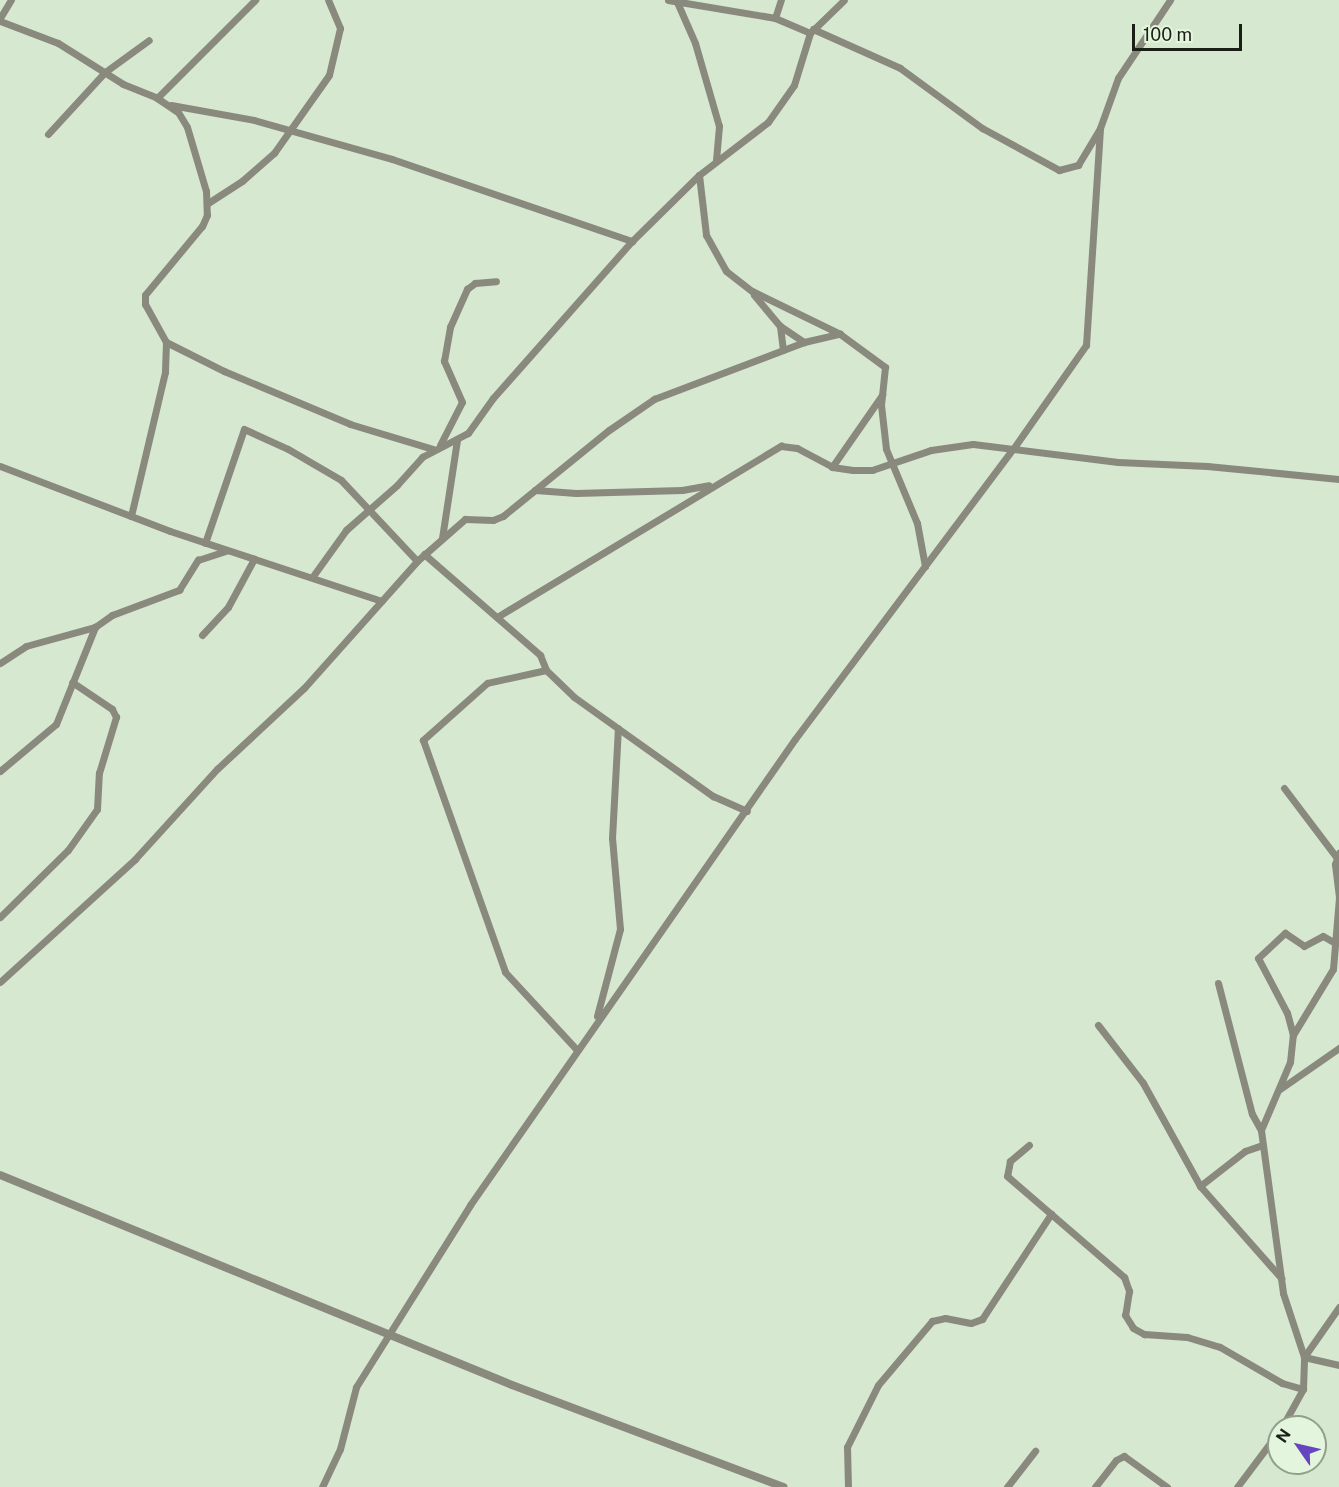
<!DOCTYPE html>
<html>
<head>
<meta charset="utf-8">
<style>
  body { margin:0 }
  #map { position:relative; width:1339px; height:1487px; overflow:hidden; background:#d6e8d0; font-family:"Public Sans",sans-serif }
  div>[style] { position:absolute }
  .minor>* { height:7px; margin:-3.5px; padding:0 3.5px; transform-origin:3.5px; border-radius:3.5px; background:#89897d }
  .tertiary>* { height:8px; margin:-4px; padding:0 4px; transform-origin:4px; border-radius:4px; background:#89897d }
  span { translate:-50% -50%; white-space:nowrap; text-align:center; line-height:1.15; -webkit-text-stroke:6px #e4f5dd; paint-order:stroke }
  .north { position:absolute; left:1267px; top:1415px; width:60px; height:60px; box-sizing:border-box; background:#e4f5dd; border:2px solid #939f8d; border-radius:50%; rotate:304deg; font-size:16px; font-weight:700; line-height:24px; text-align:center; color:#191f16 }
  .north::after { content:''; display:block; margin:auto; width:21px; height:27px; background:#6646bf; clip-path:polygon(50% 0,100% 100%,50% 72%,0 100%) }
  .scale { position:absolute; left:1132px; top:24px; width:110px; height:27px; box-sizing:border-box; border:3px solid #191f16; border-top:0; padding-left:8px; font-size:18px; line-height:21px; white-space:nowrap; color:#191f16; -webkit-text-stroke:4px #e4f5dd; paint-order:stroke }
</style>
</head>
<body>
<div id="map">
  <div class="minor">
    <div style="left:668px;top:0;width:109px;rotate:9.5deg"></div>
    <div style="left:775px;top:18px;width:38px;rotate:23deg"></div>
    <div style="left:677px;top:2px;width:45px;rotate:66.3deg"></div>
    <div style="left:695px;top:43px;width:86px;rotate:73.9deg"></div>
    <div style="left:719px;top:126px;width:35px;rotate:95deg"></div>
    <div style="left:0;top:18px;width:21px;rotate:-59deg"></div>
    <div style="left:775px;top:18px;width:19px;rotate:-72deg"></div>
    <div style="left:0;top:21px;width:62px;rotate:20.8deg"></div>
    <div style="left:58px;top:43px;width:77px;rotate:32.2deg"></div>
    <div style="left:123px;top:84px;width:37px;rotate:22deg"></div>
    <div style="left:157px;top:98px;width:25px;rotate:34deg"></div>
    <div style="left:178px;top:112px;width:17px;rotate:59deg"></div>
    <div style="left:187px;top:127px;width:67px;rotate:73.5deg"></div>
    <div style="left:206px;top:191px;width:24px;rotate:88deg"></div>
    <div style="left:207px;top:215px;width:12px;rotate:114deg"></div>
    <div style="left:202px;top:226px;width:89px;rotate:129.6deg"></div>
    <div style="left:145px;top:295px;width:9px;rotate:90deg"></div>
    <div style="left:145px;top:304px;width:43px;rotate:61.1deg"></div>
    <div style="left:166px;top:342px;width:30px;rotate:92deg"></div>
    <div style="left:165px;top:372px;width:148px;rotate:103.3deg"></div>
    <div style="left:813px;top:29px;width:95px;rotate:24.1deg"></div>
    <div style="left:900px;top:68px;width:102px;rotate:36.2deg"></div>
    <div style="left:982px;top:128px;width:88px;rotate:28.6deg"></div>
    <div style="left:1059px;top:170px;width:20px;rotate:-15deg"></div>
    <div style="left:1078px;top:165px;width:41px;rotate:-59deg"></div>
    <div style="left:157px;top:98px;width:139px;rotate:-45deg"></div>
    <div style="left:171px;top:105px;width:84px;rotate:10.2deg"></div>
    <div style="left:254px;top:120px;width:143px;rotate:15.8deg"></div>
    <div style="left:392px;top:159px;width:254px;rotate:18.9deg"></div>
    <div style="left:48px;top:134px;width:84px;rotate:-47.4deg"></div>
    <div style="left:105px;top:72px;width:54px;rotate:-36deg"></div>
    <div style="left:699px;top:175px;width:60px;rotate:83.3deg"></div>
    <div style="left:706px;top:235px;width:41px;rotate:60.9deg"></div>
    <div style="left:726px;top:271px;width:33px;rotate:38deg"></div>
    <div style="left:752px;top:291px;width:98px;rotate:26deg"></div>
    <div style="left:840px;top:334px;width:56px;rotate:36.3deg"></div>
    <div style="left:885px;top:367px;width:38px;rotate:96deg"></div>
    <div style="left:881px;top:405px;width:44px;rotate:83.5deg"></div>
    <div style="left:886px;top:449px;width:80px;rotate:67.3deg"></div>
    <div style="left:917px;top:523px;width:44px;rotate:79.5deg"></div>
    <div style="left:208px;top:203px;width:40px;rotate:-32.9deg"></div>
    <div style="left:242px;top:181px;width:43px;rotate:-41.2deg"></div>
    <div style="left:274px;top:153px;width:95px;rotate:-54.8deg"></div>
    <div style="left:329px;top:75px;width:48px;rotate:-76.8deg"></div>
    <div style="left:340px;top:28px;width:30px;rotate:-113deg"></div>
    <div style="left:754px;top:295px;width:40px;rotate:50deg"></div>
    <div style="left:780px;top:326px;width:29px;rotate:34deg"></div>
    <div style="left:780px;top:326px;width:24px;rotate:83deg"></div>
    <div style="left:166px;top:342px;width:65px;rotate:26.6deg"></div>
    <div style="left:224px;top:371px;width:137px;rotate:22.8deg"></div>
    <div style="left:350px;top:424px;width:87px;rotate:16.8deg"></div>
    <div style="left:440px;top:445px;width:48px;rotate:-62.9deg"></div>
    <div style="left:462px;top:402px;width:45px;rotate:-113.7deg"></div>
    <div style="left:444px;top:361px;width:35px;rotate:-80deg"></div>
    <div style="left:450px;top:327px;width:42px;rotate:-65.9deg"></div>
    <div style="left:467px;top:289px;width:10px;rotate:-37deg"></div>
    <div style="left:475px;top:283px;width:21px;rotate:-5deg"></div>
    <div style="left:0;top:466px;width:182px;rotate:20.9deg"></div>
    <div style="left:170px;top:531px;width:223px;rotate:18.3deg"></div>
    <div style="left:832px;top:467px;width:88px;rotate:-55.2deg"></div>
    <div style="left:535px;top:490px;width:41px;rotate:4.2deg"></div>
    <div style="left:576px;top:493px;width:106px;rotate:-1.6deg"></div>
    <div style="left:682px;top:490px;width:27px;rotate:-10deg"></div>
    <div style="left:442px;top:538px;width:99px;rotate:-81.3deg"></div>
    <div style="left:205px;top:543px;width:120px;rotate:-71.1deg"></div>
    <div style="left:244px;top:429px;width:48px;rotate:24.4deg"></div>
    <div style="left:288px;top:449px;width:61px;rotate:30.3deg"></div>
    <div style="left:341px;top:480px;width:111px;rotate:46.8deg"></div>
    <div style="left:424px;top:554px;width:154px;rotate:41deg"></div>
    <div style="left:540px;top:655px;width:16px;rotate:68deg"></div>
    <div style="left:546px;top:670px;width:39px;rotate:44deg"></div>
    <div style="left:574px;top:697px;width:171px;rotate:35.5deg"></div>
    <div style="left:713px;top:796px;width:37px;rotate:24deg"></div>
    <div style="left:313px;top:576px;width:57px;rotate:-54.3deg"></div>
    <div style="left:346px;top:530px;width:68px;rotate:-41.4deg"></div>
    <div style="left:397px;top:485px;width:38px;rotate:-48deg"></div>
    <div style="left:422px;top:457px;width:52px;rotate:-27.6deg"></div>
    <div style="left:468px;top:433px;width:43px;rotate:-54.5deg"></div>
    <div style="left:493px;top:398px;width:210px;rotate:-48.5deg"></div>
    <div style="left:632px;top:241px;width:94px;rotate:-44.6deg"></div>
    <div style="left:699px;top:175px;width:87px;rotate:-37.5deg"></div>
    <div style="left:768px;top:122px;width:45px;rotate:-54.9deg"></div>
    <div style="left:794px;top:85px;width:54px;rotate:-72.9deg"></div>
    <div style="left:810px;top:33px;width:47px;rotate:-44.1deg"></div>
    <div style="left:497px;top:617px;width:332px;rotate:-31.1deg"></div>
    <div style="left:781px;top:446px;width:16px;rotate:7deg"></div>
    <div style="left:797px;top:448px;width:40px;rotate:28deg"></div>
    <div style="left:832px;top:467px;width:21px;rotate:8deg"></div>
    <div style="left:853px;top:470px;width:19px"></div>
    <div style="left:872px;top:470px;width:62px;rotate:-18.7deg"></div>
    <div style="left:931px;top:450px;width:42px;rotate:-8.1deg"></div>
    <div style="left:973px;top:444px;width:146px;rotate:7.1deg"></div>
    <div style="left:1118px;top:462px;width:89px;rotate:2.6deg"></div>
    <div style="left:1207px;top:466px;width:133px;rotate:5.6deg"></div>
    <div style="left:202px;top:635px;width:38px;rotate:-47deg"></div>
    <div style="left:228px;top:607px;width:55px;rotate:-61.6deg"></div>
    <div style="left:0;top:663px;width:31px;rotate:-33deg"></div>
    <div style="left:26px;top:646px;width:72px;rotate:-15.4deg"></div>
    <div style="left:546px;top:670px;width:60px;rotate:167.6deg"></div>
    <div style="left:487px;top:683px;width:86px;rotate:138.3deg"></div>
    <div style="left:423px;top:740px;width:246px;rotate:70.5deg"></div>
    <div style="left:505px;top:972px;width:106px;rotate:47.3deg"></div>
    <div style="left:0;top:771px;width:73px;rotate:-40deg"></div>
    <div style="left:56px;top:724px;width:105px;rotate:-68.1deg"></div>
    <div style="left:95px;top:627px;width:21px;rotate:-35deg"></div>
    <div style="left:112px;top:615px;width:72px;rotate:-20.5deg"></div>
    <div style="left:179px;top:590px;width:36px;rotate:-58deg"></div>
    <div style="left:198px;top:560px;width:29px;rotate:-18deg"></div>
    <div style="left:1284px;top:788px;width:88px;rotate:52.9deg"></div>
    <div style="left:0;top:917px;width:95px;rotate:-44.6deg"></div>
    <div style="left:68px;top:850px;width:50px;rotate:-54.7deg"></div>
    <div style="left:97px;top:809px;width:36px;rotate:-87deg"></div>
    <div style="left:99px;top:773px;width:59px;rotate:-73.1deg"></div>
    <div style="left:116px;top:717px;width:9px;rotate:-117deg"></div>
    <div style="left:112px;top:709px;width:48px;rotate:-146deg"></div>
    <div style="left:0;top:982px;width:183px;rotate:-42.3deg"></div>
    <div style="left:135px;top:859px;width:122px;rotate:-47.7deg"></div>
    <div style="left:217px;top:769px;width:119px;rotate:-43deg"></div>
    <div style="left:304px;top:688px;width:170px;rotate:-48.3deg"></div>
    <div style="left:417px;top:561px;width:64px;rotate:-41.2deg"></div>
    <div style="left:465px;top:519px;width:28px;rotate:2deg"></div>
    <div style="left:493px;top:520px;width:11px;rotate:-22deg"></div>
    <div style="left:503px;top:516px;width:136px;rotate:-39.1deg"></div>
    <div style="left:609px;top:430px;width:55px;rotate:-34.6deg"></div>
    <div style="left:654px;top:399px;width:160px;rotate:-20.8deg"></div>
    <div style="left:804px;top:342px;width:37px;rotate:-13deg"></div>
    <div style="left:1218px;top:983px;width:135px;rotate:75.5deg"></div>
    <div style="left:1252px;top:1114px;width:18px;rotate:61deg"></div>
    <div style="left:597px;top:1016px;width:90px;rotate:-75.2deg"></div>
    <div style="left:620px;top:929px;width:91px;rotate:-95deg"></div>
    <div style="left:612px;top:838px;width:110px;rotate:-86.9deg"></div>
    <div style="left:1098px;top:1025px;width:73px;rotate:52.2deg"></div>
    <div style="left:1143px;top:1083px;width:118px;rotate:61deg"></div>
    <div style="left:1200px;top:1186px;width:123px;rotate:48.6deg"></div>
    <div style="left:1293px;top:1035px;width:23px;rotate:-105deg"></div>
    <div style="left:1287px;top:1013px;width:62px;rotate:-117.8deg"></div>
    <div style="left:1258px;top:958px;width:37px;rotate:-43deg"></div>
    <div style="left:1285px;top:933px;width:23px;rotate:34deg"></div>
    <div style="left:1304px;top:946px;width:21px;rotate:-28deg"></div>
    <div style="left:1323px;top:936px;width:14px;rotate:30deg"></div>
    <div style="left:1280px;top:1089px;width:72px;rotate:-34.8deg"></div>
    <div style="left:1029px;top:1145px;width:25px;rotate:140deg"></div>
    <div style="left:1010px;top:1161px;width:15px;rotate:101deg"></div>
    <div style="left:1007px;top:1176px;width:155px;rotate:40.8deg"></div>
    <div style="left:1124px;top:1277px;width:15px;rotate:70deg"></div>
    <div style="left:1129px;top:1291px;width:24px;rotate:99deg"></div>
    <div style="left:1125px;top:1315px;width:15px;rotate:58deg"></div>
    <div style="left:1133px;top:1328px;width:13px;rotate:29deg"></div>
    <div style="left:1144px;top:1334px;width:43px;rotate:4deg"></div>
    <div style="left:1187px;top:1337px;width:34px;rotate:17deg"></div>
    <div style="left:1220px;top:1347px;width:72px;rotate:30.1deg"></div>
    <div style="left:1282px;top:1383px;width:22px;rotate:16deg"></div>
    <div style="left:1200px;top:1186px;width:57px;rotate:-37.9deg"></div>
    <div style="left:1245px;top:1151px;width:18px;rotate:-19deg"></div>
    <div style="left:1304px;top:1357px;width:61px;rotate:-55deg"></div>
    <div style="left:1304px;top:1357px;width:36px;rotate:13deg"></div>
    <div style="left:1282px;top:1427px;width:43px;rotate:-61.1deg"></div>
    <div style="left:1303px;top:1389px;width:32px;rotate:-88deg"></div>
    <div style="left:1304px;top:1357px;width:67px;rotate:-108.2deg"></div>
    <div style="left:1283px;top:1293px;width:164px;rotate:-97.7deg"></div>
    <div style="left:1261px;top:1130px;width:74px;rotate:-66.9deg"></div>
    <div style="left:1290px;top:1062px;width:27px;rotate:-84deg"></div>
    <div style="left:1293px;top:1035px;width:77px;rotate:-58.8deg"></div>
    <div style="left:1333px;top:969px;width:72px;rotate:-85.2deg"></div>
    <div style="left:1339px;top:897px;width:33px;rotate:-97deg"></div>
    <div style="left:1335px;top:864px;width:12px;rotate:-70deg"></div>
    <div style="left:322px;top:1487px;width:42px;rotate:-64.7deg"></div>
    <div style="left:340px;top:1449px;width:64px;rotate:-75.5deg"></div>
    <div style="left:356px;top:1387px;width:215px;rotate:-57.9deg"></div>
    <div style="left:470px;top:1205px;width:568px;rotate:-55.11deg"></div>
    <div style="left:795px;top:739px;width:363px;rotate:-53.1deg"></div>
    <div style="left:1013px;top:449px;width:127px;rotate:-54.9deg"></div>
    <div style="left:1086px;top:345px;width:217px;rotate:-86.3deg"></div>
    <div style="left:1100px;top:128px;width:53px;rotate:-70.2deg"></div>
    <div style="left:1118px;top:78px;width:94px;rotate:-56.3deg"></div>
    <div style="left:848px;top:1487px;width:40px;rotate:-91.4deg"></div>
    <div style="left:847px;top:1447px;width:69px;rotate:-63.4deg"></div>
    <div style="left:878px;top:1385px;width:84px;rotate:-49.8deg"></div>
    <div style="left:932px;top:1321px;width:13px;rotate:-13deg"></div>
    <div style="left:945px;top:1318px;width:26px;rotate:11deg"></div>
    <div style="left:971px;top:1323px;width:12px;rotate:-20deg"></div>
    <div style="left:982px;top:1319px;width:126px;rotate:-56.7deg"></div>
    <div style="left:1007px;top:1487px;width:46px;rotate:-52.1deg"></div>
    <div style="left:1095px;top:1487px;width:34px;rotate:-52deg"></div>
    <div style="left:1116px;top:1460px;width:9px;rotate:-27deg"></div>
    <div style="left:1124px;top:1456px;width:53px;rotate:35.8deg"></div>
    <div style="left:1237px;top:1487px;width:70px;rotate:-53.1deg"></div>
  </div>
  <div class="tertiary">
    <div style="left:0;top:1175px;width:553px;rotate:22.3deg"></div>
    <div style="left:512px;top:1385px;width:290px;rotate:20.6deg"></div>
  </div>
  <div class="north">N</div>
  <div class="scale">100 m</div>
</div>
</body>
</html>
